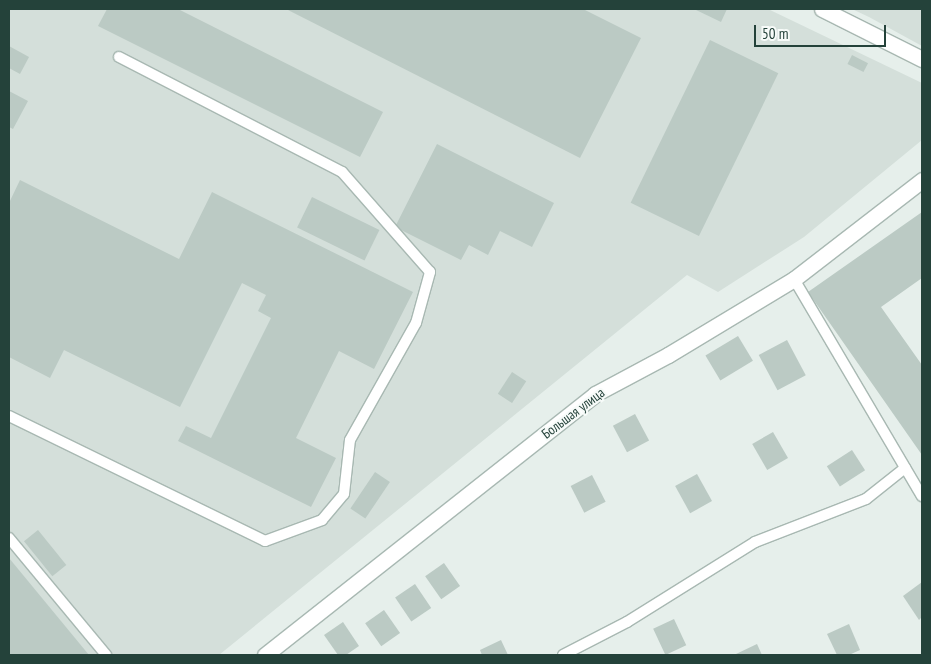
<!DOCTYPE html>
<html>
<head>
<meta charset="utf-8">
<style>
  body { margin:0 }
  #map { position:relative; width:931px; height:664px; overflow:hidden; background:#e6efeb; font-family:"PT Sans Narrow",sans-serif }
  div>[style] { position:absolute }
  .built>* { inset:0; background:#d4dfda }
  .building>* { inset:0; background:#bbcac4; transform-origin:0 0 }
  .roads { filter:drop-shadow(1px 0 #a8b8b2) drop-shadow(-1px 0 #a8b8b2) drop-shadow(0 1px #a8b8b2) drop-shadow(0 -1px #a8b8b2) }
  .service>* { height:10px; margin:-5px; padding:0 5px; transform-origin:5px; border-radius:5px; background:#fff }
  .minor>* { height:15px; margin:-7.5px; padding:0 7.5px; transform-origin:7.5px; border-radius:7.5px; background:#fff }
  span { translate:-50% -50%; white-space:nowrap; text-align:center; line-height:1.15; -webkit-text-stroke:4px #f7fbf9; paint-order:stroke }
  .street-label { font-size:14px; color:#24423a }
  .frame { position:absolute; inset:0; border:10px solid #24423a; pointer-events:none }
  .scale { position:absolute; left:754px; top:25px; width:132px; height:22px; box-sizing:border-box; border:2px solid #24423a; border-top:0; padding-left:6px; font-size:15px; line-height:18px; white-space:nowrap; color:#24423a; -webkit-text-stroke:4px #f7fbf9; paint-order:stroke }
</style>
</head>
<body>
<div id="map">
  <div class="built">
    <div style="clip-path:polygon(9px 9px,768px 9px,922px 83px,922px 140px,804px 237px,718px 292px,687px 275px,219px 655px,9px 655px)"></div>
    <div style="clip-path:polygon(852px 9px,922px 9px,922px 46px,869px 17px)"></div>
  </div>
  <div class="building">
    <div style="clip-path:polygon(107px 9px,178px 9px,383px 112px,360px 157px,98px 26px)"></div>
    <div style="clip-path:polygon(286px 9px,583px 9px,641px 38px,580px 158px)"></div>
    <div style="clip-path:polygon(694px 9px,727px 9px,721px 22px)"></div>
    <div style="left:710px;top:40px;width:76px;height:181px;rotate:26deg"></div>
    <div style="clip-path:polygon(9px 46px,29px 57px,20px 74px,9px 68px)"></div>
    <div style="left:852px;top:55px;width:18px;height:10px;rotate:27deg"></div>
    <div style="clip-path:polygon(9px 91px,28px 101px,13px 129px,9px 127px)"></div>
    <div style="clip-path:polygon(437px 144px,554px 203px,532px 247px,500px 231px,488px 255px,469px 245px,461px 260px,395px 227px)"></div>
    <div style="clip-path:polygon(20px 180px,179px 259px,212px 192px,413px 292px,374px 369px,339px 351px,296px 438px,336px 458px,311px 507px,178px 441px,186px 426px,211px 438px,271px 318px,258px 311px,266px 295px,242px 283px,180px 407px,64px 350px,50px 378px,9px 357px,9px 203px)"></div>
    <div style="left:312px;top:197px;width:75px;height:34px;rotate:26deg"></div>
    <div style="clip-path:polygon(922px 212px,922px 278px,881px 307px,922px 365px,922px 455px,808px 292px)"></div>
    <div style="left:738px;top:336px;width:29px;height:38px;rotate:59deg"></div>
    <div style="left:787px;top:340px;width:40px;height:32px;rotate:62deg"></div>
    <div style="left:512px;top:372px;width:17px;height:26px;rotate:33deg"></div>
    <div style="left:635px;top:414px;width:30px;height:25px;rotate:62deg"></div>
    <div style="left:773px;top:432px;width:30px;height:24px;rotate:60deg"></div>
    <div style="left:852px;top:450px;width:24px;height:30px;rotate:57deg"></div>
    <div style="left:375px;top:472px;width:18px;height:44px;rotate:34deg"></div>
    <div style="left:697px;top:474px;width:31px;height:25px;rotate:61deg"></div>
    <div style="left:592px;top:475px;width:30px;height:24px;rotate:63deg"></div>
    <div style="left:38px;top:530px;width:45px;height:18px;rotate:51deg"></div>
    <div style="clip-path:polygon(9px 558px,89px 655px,9px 655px)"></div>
    <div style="left:444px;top:563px;width:28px;height:23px;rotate:55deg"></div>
    <div style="clip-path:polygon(922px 582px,922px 617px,919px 620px,903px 596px)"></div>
    <div style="left:415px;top:584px;width:29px;height:24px;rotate:56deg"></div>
    <div style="left:384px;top:610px;width:28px;height:23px;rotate:55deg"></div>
    <div style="left:674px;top:619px;width:29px;height:23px;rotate:65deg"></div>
    <div style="clip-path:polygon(343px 622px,359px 646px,346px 655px,338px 655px,324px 635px)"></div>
    <div style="clip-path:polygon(849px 624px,860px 650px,849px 655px,837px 655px,827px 634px)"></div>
    <div style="clip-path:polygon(501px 640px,508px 655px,482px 655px,480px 650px)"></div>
    <div style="clip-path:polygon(757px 644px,762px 655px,736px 655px,736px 654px)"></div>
  </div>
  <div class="roads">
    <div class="service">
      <div style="left:794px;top:279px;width:252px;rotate:59.5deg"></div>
      <div style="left:9px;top:416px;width:285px;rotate:26deg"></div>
      <div style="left:265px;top:541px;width:61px;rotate:-20.2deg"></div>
      <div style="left:322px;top:520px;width:34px;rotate:-50deg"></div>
      <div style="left:344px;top:494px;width:54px;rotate:-83.7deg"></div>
      <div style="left:350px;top:440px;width:134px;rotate:-60.6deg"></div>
      <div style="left:416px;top:323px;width:53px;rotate:-74.6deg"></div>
      <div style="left:430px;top:272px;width:133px;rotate:-131.3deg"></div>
      <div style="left:342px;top:172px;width:251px;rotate:-152.7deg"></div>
      <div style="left:9px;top:538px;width:152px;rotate:50.3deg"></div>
      <div style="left:563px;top:655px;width:72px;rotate:-27.3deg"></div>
      <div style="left:627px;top:622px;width:151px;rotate:-32deg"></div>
      <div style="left:755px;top:542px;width:119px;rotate:-21.2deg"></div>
      <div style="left:866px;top:499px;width:50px;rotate:-38.5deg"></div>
    </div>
    <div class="minor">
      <div style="left:822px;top:9px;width:112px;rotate:26.6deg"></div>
      <div style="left:265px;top:655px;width:421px;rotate:-38.3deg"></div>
      <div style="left:595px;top:394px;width:83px;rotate:-28.1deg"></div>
      <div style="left:668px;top:355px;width:147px;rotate:-31.1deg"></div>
      <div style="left:794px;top:279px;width:162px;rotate:-37.7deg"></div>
    </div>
  </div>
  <div class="street-label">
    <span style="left:573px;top:413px;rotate:-37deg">Большая улица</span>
  </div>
  <div class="frame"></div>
  <div class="scale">50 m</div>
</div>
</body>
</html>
